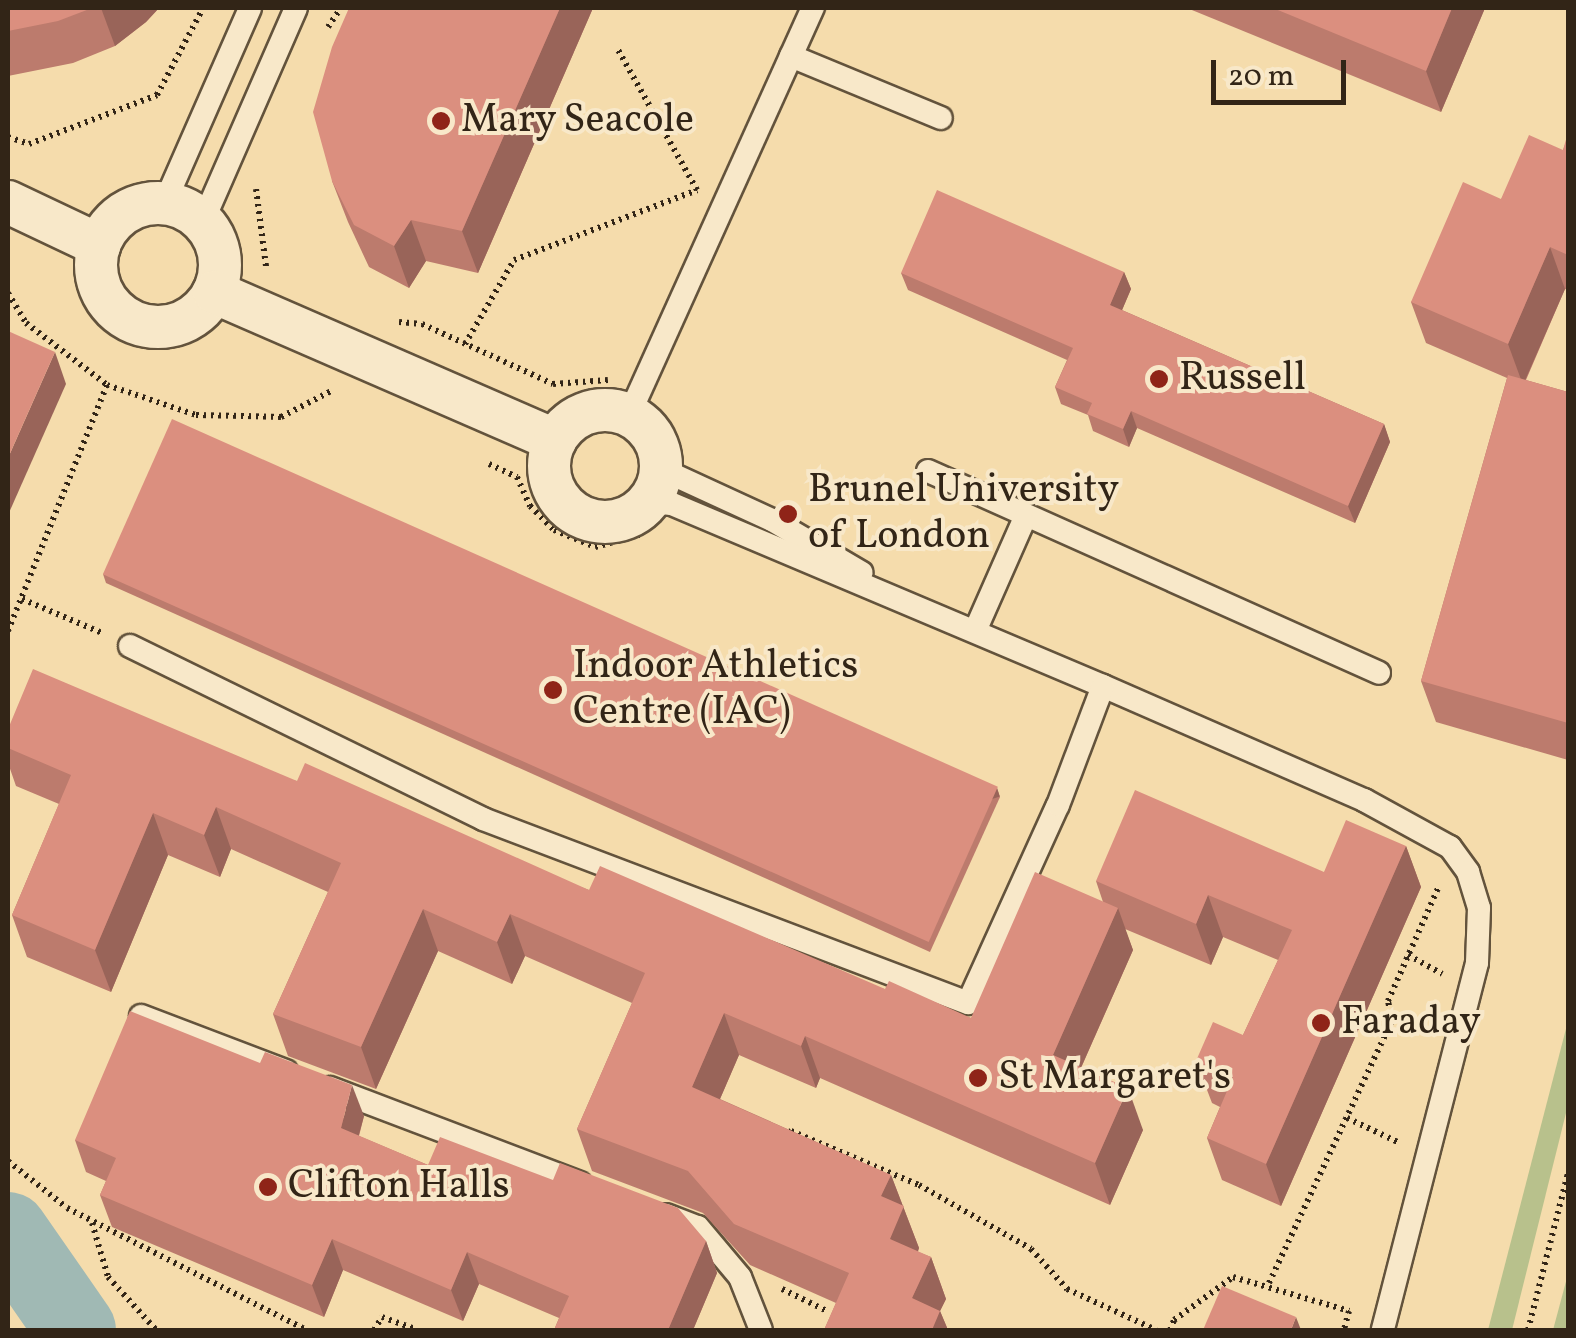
<!DOCTYPE html>
<html>
<head>
<meta charset="utf-8">
<style>
  body { margin:0 }
  #map { position:relative; width:1576px; height:1338px; overflow:hidden; background:#f5dcac; font-family:Vollkorn,serif }
  div>[style] { position:absolute }
  .green>* { inset:0; background:#b8c18c }
  .river>* { height:80px; margin:-40px; padding:0 40px; transform-origin:40px; border-radius:40px; background:#a0b9b4 }
  .path>* { height:6px; margin-top:-3px; transform-origin:0; background:repeating-linear-gradient(90deg,#322517 0 2.5px,transparent 0 7.5px) }
  .roads { filter:drop-shadow(2px 0 #63533c) drop-shadow(-2px 0 #63533c) drop-shadow(0 2px #63533c) drop-shadow(0 -2px #63533c) }
  .service>* { height:22px; margin:-11px; padding:0 11px; transform-origin:11px; border-radius:11px; background:#f8e8c9 }
  .minor>* { height:42px; margin:-21px; padding:0 21px; transform-origin:21px; border-radius:21px; background:#f8e8c9 }
  .minor>.ring { margin:-21px; padding:0; box-sizing:content-box; background:none; border:42px solid #f8e8c9; border-radius:50% }
  .wall>* { inset:0; background:#bc7b6d }
  .shaded-wall>* { inset:0; background:#996459; transform-origin:0 0 }
  .building>* { inset:0; background:#db8f7f; transform-origin:0 0 }
  .dots>* { width:28px; height:28px; translate:-50% -50%; box-sizing:border-box; border:5px solid #f8e8c9; border-radius:50% }
  span { translate:-50% -50%; white-space:nowrap; text-align:center; line-height:1.15; -webkit-text-stroke:8px #f8e8c9; paint-order:stroke }
  .poi-label { font-size:40px; color:#322517 }
  .left { translate:0 -50%; text-align:left }
  .frame { position:absolute; inset:0; border:10px solid #322517; pointer-events:none }
  .scale { position:absolute; left:1211px; top:60px; width:135px; height:45px; box-sizing:border-box; border:5px solid #322517; border-top:0; padding-left:12px; font-size:30px; line-height:35px; white-space:nowrap; color:#322517; -webkit-text-stroke:8px #f8e8c9; paint-order:stroke }
</style>
</head>
<body>
<div id="map">
  <div class="green">
    <div style="clip-path:polygon(1568px 1021px,1568px 1105px,1512px 1330px,1488px 1330px)"></div>
    <div style="clip-path:polygon(1568px 1274px,1568px 1330px,1553px 1330px)"></div>
  </div>
  <div class="river">
    <div style="left:8px;top:1232px;width:119px;rotate:55.2deg"></div>
  </div>
  <div class="path">
    <div style="left:328px;top:27px;width:23px;rotate:-56deg"></div>
    <div style="left:8px;top:137px;width:22px;rotate:18deg"></div>
    <div style="left:29px;top:144px;width:137px;rotate:-20.9deg"></div>
    <div style="left:157px;top:95px;width:98px;rotate:-62.1deg"></div>
    <div style="left:256px;top:189px;width:78px;rotate:82.6deg"></div>
    <div style="left:8px;top:293px;width:35px;rotate:59deg"></div>
    <div style="left:26px;top:323px;width:102px;rotate:37.4deg"></div>
    <div style="left:107px;top:385px;width:94px;rotate:18.6deg"></div>
    <div style="left:196px;top:415px;width:85px;rotate:1.3deg"></div>
    <div style="left:281px;top:417px;width:59px;rotate:-27.4deg"></div>
    <div style="left:399px;top:322px;width:23px;rotate:5deg"></div>
    <div style="left:422px;top:324px;width:144px;rotate:24.6deg"></div>
    <div style="left:553px;top:384px;width:55px;rotate:-4.2deg"></div>
    <div style="left:465px;top:344px;width:97px;rotate:-59.7deg"></div>
    <div style="left:514px;top:260px;width:196px;rotate:-20.9deg"></div>
    <div style="left:697px;top:190px;width:163px;rotate:-119.4deg"></div>
    <div style="left:489px;top:464px;width:31px;rotate:25deg"></div>
    <div style="left:517px;top:477px;width:32px;rotate:66deg"></div>
    <div style="left:530px;top:506px;width:34px;rotate:45deg"></div>
    <div style="left:554px;top:530px;width:44px;rotate:22.5deg"></div>
    <div style="left:595px;top:547px;width:46px;rotate:-15.3deg"></div>
    <div style="left:22px;top:599px;width:87px;rotate:23deg"></div>
    <div style="left:8px;top:631px;width:265px;rotate:-68.1deg"></div>
    <div style="left:1408px;top:955px;width:39px;rotate:29deg"></div>
    <div style="left:1347px;top:1118px;width:59px;rotate:25.3deg"></div>
    <div style="left:784px;top:1136px;width:9px;rotate:-36deg"></div>
    <div style="left:791px;top:1131px;width:139px;rotate:22.9deg"></div>
    <div style="left:919px;top:1185px;width:129px;rotate:29.7deg"></div>
    <div style="left:1031px;top:1249px;width:54px;rotate:48deg"></div>
    <div style="left:1067px;top:1289px;width:98px;rotate:24.7deg"></div>
    <div style="left:8px;top:1161px;width:75px;rotate:38.5deg"></div>
    <div style="left:67px;top:1208px;width:268px;rotate:27deg"></div>
    <div style="left:92px;top:1223px;width:56px;rotate:73.5deg"></div>
    <div style="left:108px;top:1277px;width:72px;rotate:47.8deg"></div>
    <div style="left:1269px;top:1283px;width:290px;rotate:-64.9deg"></div>
    <div style="left:1392px;top:1020px;width:19px;rotate:-102deg"></div>
    <div style="left:1388px;top:1001px;width:124px;rotate:-66.1deg"></div>
    <div style="left:782px;top:1289px;width:52px;rotate:26.1deg"></div>
    <div style="left:374px;top:1330px;width:15px;rotate:-58deg"></div>
    <div style="left:382px;top:1317px;width:37px;rotate:20deg"></div>
    <div style="left:1170px;top:1330px;width:11px;rotate:-68deg"></div>
    <div style="left:1174px;top:1320px;width:73px;rotate:-36.1deg"></div>
    <div style="left:1233px;top:1277px;width:121px;rotate:16.3deg"></div>
    <div style="left:1349px;top:1311px;width:20px;rotate:105deg"></div>
    <div style="left:1528px;top:1330px;width:162px;rotate:-75.7deg"></div>
  </div>
  <div class="roads">
    <div class="service">
      <div style="left:791px;top:56px;width:162px;rotate:22.5deg"></div>
      <div style="left:165px;top:202px;width:212px;rotate:-66.3deg"></div>
      <div style="left:203px;top:221px;width:232px;rotate:-66.4deg"></div>
      <div style="left:629px;top:415px;width:447px;rotate:-65.7deg"></div>
      <div style="left:661px;top:469px;width:122px;rotate:24.7deg"></div>
      <div style="left:772px;top:520px;width:104px;rotate:30.5deg"></div>
      <div style="left:928px;top:471px;width:494px;rotate:24.1deg"></div>
      <div style="left:648px;top:502px;width:24px;rotate:5deg"></div>
      <div style="left:672px;top:504px;width:468px;rotate:22.9deg"></div>
      <div style="left:1103px;top:686px;width:285px;rotate:23.6deg"></div>
      <div style="left:1364px;top:800px;width:98px;rotate:28.7deg"></div>
      <div style="left:1450px;top:847px;width:31px;rotate:54deg"></div>
      <div style="left:1468px;top:872px;width:38px;rotate:73deg"></div>
      <div style="left:1479px;top:908px;width:55px;rotate:92.1deg"></div>
      <div style="left:1477px;top:963px;width:379px;rotate:104.4deg"></div>
      <div style="left:975px;top:631px;width:121px;rotate:-66.2deg"></div>
      <div style="left:130px;top:646px;width:393px;rotate:26.1deg"></div>
      <div style="left:483px;top:819px;width:519px;rotate:20.78deg"></div>
      <div style="left:968px;top:1003px;width:217px;rotate:-65.6deg"></div>
      <div style="left:1058px;top:805px;width:127px;rotate:-69.3deg"></div>
      <div style="left:141px;top:1016px;width:155px;rotate:20.8deg"></div>
      <div style="left:330px;top:1088px;width:267px;rotate:20.8deg"></div>
      <div style="left:666px;top:1215px;width:34px;rotate:21deg"></div>
      <div style="left:698px;top:1227px;width:65px;rotate:50deg"></div>
      <div style="left:740px;top:1277px;width:57px;rotate:68.4deg"></div>
    </div>
    <div class="minor">
      <div style="left:8px;top:202px;width:101px;rotate:25.3deg"></div>
      <div class="ring" style="left:96px;top:203px;width:82px;height:82px"></div>
      <div style="left:214px;top:292px;width:372px;rotate:23.5deg"></div>
      <div class="ring" style="left:549px;top:410px;width:70px;height:70px"></div>
    </div>
  </div>
  <div class="wall">
    <div style="clip-path:polygon(8px 8px,159px 8px,146px 22px,115px 46px,73px 63px,8px 76px)"></div>
    <div style="clip-path:polygon(349px 8px,593px 8px,478px 273px,426px 261px,409px 288px,369px 267px,348px 222px,332px 181px)"></div>
    <div style="clip-path:polygon(1187px 8px,1485px 8px,1441px 112px)"></div>
    <div style="clip-path:polygon(1568px 137px,1568px 290px,1565px 289px,1526px 380px,1568px 392px,1568px 760px,1436px 722px,1421px 681px,1507px 378px,1426px 343px,1411px 302px,1501px 199px,1563px 150px)"></div>
    <div style="clip-path:polygon(1124px 272px,1131px 289px,1122px 310px,1384px 424px,1390px 442px,1355px 523px,1137px 428px,1129px 447px,1093px 431px,1088px 415px,1061px 404px,1055px 387px,1067px 360px,908px 290px,901px 273px)"></div>
    <div style="clip-path:polygon(103px 574px,997px 788px,1000px 797px,930px 952px,106px 583px)"></div>
    <div style="clip-path:polygon(8px 729px,297px 781px,589px 890px,971px 1018px,1103px 902px,1096px 881px,1324px 872px,1406px 846px,1421px 887px,1281px 1206px,1222px 1180px,1207px 1138px,1220px 1107px,1212px 1103px,1196px 1061px,1243px 1035px,1278px 960px,1223px 937px,1211px 965px,1125px 929px,1133px 950px,1081px 1068px,1143px 1130px,1110px 1205px,820px 1078px,816px 1088px,739px 1055px,720px 1099px,891px 1175px,919px 1248px,918px 1252px,931px 1257px,946px 1299px,940px 1311px,948px 1330px,824px 1330px,836px 1303px,750px 1265px,703px 1213px,592px 1171px,577px 1129px,632px 1003px,525px 956px,512px 984px,438px 951px,376px 1089px,288px 1056px,273px 1014px,328px 892px,231px 849px,220px 877px,168px 855px,111px 992px,27px 957px,12px 915px,59px 804px,16px 786px,8px 763px)"></div>
    <div style="clip-path:polygon(364px 1116px,359px 1136px,428px 1165px,706px 1241px,717px 1273px,693px 1330px,554px 1330px,559px 1318px,479px 1284px,463px 1321px,343px 1270px,324px 1317px,112px 1227px,100px 1195px,106px 1181px,86px 1172px,75px 1140px)"></div>
  </div>
  <div class="shaded-wall">
    <div style="clip-path:polygon(101px 8px,159px 8px,146px 22px,115px 46px)"></div>
    <div style="clip-path:polygon(560px 8px,593px 8px,478px 273px,462px 231px)"></div>
    <div style="clip-path:polygon(1452px 8px,1485px 8px,1441px 112px,1426px 71px)"></div>
    <div style="clip-path:polygon(411px 220px,426px 261px,409px 288px,394px 246px)"></div>
    <div style="clip-path:polygon(1550px 247px,1565px 289px,1523px 385px,1508px 344px)"></div>
    <div style="clip-path:polygon(1124px 272px,1131px 289px,1117px 322px,1110px 305px)"></div>
    <div style="clip-path:polygon(55px 352px,66px 384px,8px 515px,8px 458px)"></div>
    <div style="clip-path:polygon(1131px 411px,1137px 428px,1129px 447px,1123px 429px)"></div>
    <div style="clip-path:polygon(1384px 424px,1390px 442px,1355px 523px,1348px 506px)"></div>
    <div style="left:997px;top:788px;width:9px;height:170px;rotate:72deg"></div>
    <div style="clip-path:polygon(216px 807px,231px 849px,220px 877px,204px 835px)"></div>
    <div style="clip-path:polygon(153px 813px,168px 855px,111px 992px,95px 950px)"></div>
    <div style="clip-path:polygon(1406px 846px,1421px 887px,1281px 1206px,1266px 1164px)"></div>
    <div style="clip-path:polygon(1208px 895px,1223px 937px,1211px 965px,1196px 924px)"></div>
    <div style="clip-path:polygon(1118px 908px,1133px 950px,1068px 1097px,1053px 1055px)"></div>
    <div style="clip-path:polygon(423px 909px,438px 951px,376px 1089px,361px 1047px)"></div>
    <div style="clip-path:polygon(510px 914px,525px 956px,512px 984px,497px 942px)"></div>
    <div style="clip-path:polygon(724px 1013px,739px 1055px,707px 1129px,692px 1087px)"></div>
    <div style="clip-path:polygon(805px 1036px,820px 1078px,816px 1088px,801px 1046px)"></div>
    <div style="clip-path:polygon(352px 1085px,364px 1116px,352px 1160px,341px 1128px)"></div>
    <div style="clip-path:polygon(1128px 1088px,1143px 1130px,1110px 1205px,1095px 1163px)"></div>
    <div style="clip-path:polygon(891px 1175px,919px 1248px,905px 1281px,890px 1239px,881px 1196px)"></div>
    <div style="clip-path:polygon(332px 1239px,343px 1270px,324px 1317px,312px 1285px)"></div>
    <div style="clip-path:polygon(706px 1241px,717px 1273px,693px 1330px,668px 1330px)"></div>
    <div style="clip-path:polygon(467px 1252px,479px 1284px,463px 1321px,451px 1290px)"></div>
    <div style="clip-path:polygon(931px 1257px,946px 1299px,940px 1311px,948px 1330px,924px 1330px,912px 1298px)"></div>
    <div style="clip-path:polygon(1296px 1317px,1301px 1330px,1291px 1330px)"></div>
  </div>
  <div class="building">
    <div style="clip-path:polygon(8px 8px,92px 8px,58px 21px,8px 31px)"></div>
    <div style="clip-path:polygon(349px 8px,560px 8px,462px 231px,411px 220px,394px 246px,354px 225px,332px 181px,313px 112px,332px 47px)"></div>
    <div style="clip-path:polygon(1273px 8px,1452px 8px,1426px 71px)"></div>
    <div style="clip-path:polygon(1529px 135px,1563px 150px,1567px 136px,1568px 137px,1568px 255px,1550px 247px,1508px 344px,1411px 302px,1463px 182px,1501px 199px)"></div>
    <div style="clip-path:polygon(937px 190px,1124px 272px,1110px 305px,1384px 424px,1348px 506px,1131px 411px,1123px 429px,1087px 414px,1092px 403px,1055px 387px,1073px 348px,901px 273px)"></div>
    <div style="clip-path:polygon(8px 331px,55px 352px,8px 458px)"></div>
    <div style="clip-path:polygon(1508px 375px,1568px 392px,1568px 723px,1421px 681px)"></div>
    <div style="left:172px;top:419px;width:904px;height:170px;rotate:24deg"></div>
    <div style="clip-path:polygon(33px 669px,297px 781px,305px 763px,589px 890px,600px 866px,885px 989px,889px 981px,971px 1018px,1035px 872px,1118px 908px,1053px 1055px,1128px 1088px,1095px 1163px,805px 1036px,801px 1046px,724px 1013px,692px 1087px,891px 1175px,881px 1196px,904px 1206px,890px 1239px,931px 1257px,912px 1298px,940px 1311px,932px 1330px,824px 1330px,849px 1273px,734px 1224px,688px 1171px,577px 1129px,645px 973px,510px 914px,497px 942px,423px 909px,361px 1047px,273px 1014px,341px 863px,216px 807px,204px 835px,153px 813px,95px 950px,12px 915px,71px 775px,8px 748px,8px 729px)"></div>
    <div style="clip-path:polygon(1135px 790px,1324px 872px,1346px 820px,1406px 846px,1266px 1164px,1207px 1138px,1233px 1077px,1196px 1061px,1213px 1022px,1243px 1035px,1292px 930px,1208px 895px,1196px 924px,1096px 881px)"></div>
    <div style="clip-path:polygon(130px 1011px,260px 1063px,265px 1052px,352px 1085px,341px 1128px,428px 1165px,440px 1137px,553px 1180px,560px 1163px,678px 1208px,706px 1241px,668px 1330px,554px 1330px,569px 1296px,467px 1252px,451px 1290px,332px 1239px,312px 1285px,100px 1195px,116px 1158px,75px 1140px)"></div>
    <div style="clip-path:polygon(1222px 1286px,1296px 1317px,1291px 1330px,1203px 1330px)"></div>
  </div>
  <div class="dots">
    <div style="left:441px;top:121px;background:#8f2418"></div>
    <div style="left:1159px;top:379px;background:#8f2418"></div>
    <div style="left:788px;top:514px;background:#8f2418"></div>
    <div style="left:553px;top:690px;background:#8f2418"></div>
    <div style="left:1321px;top:1023px;background:#8f2418"></div>
    <div style="left:978px;top:1078px;background:#8f2418"></div>
    <div style="left:268px;top:1187px;background:#8f2418"></div>
  </div>
  <div class="poi-label">
    <span class="left" style="left:461px;top:121px">Mary Seacole</span>
    <span class="left" style="left:1179px;top:379px">Russell</span>
    <span class="left" style="left:808px;top:514px">Brunel University<br>of London</span>
    <span class="left" style="left:573px;top:690px">Indoor Athletics<br>Centre (IAC)</span>
    <span class="left" style="left:1341px;top:1023px">Faraday</span>
    <span class="left" style="left:998px;top:1078px">St Margaret's</span>
    <span class="left" style="left:288px;top:1187px">Clifton Halls</span>
  </div>
  <div class="frame"></div>
  <div class="scale">20 m</div>
</div>
</body>
</html>
